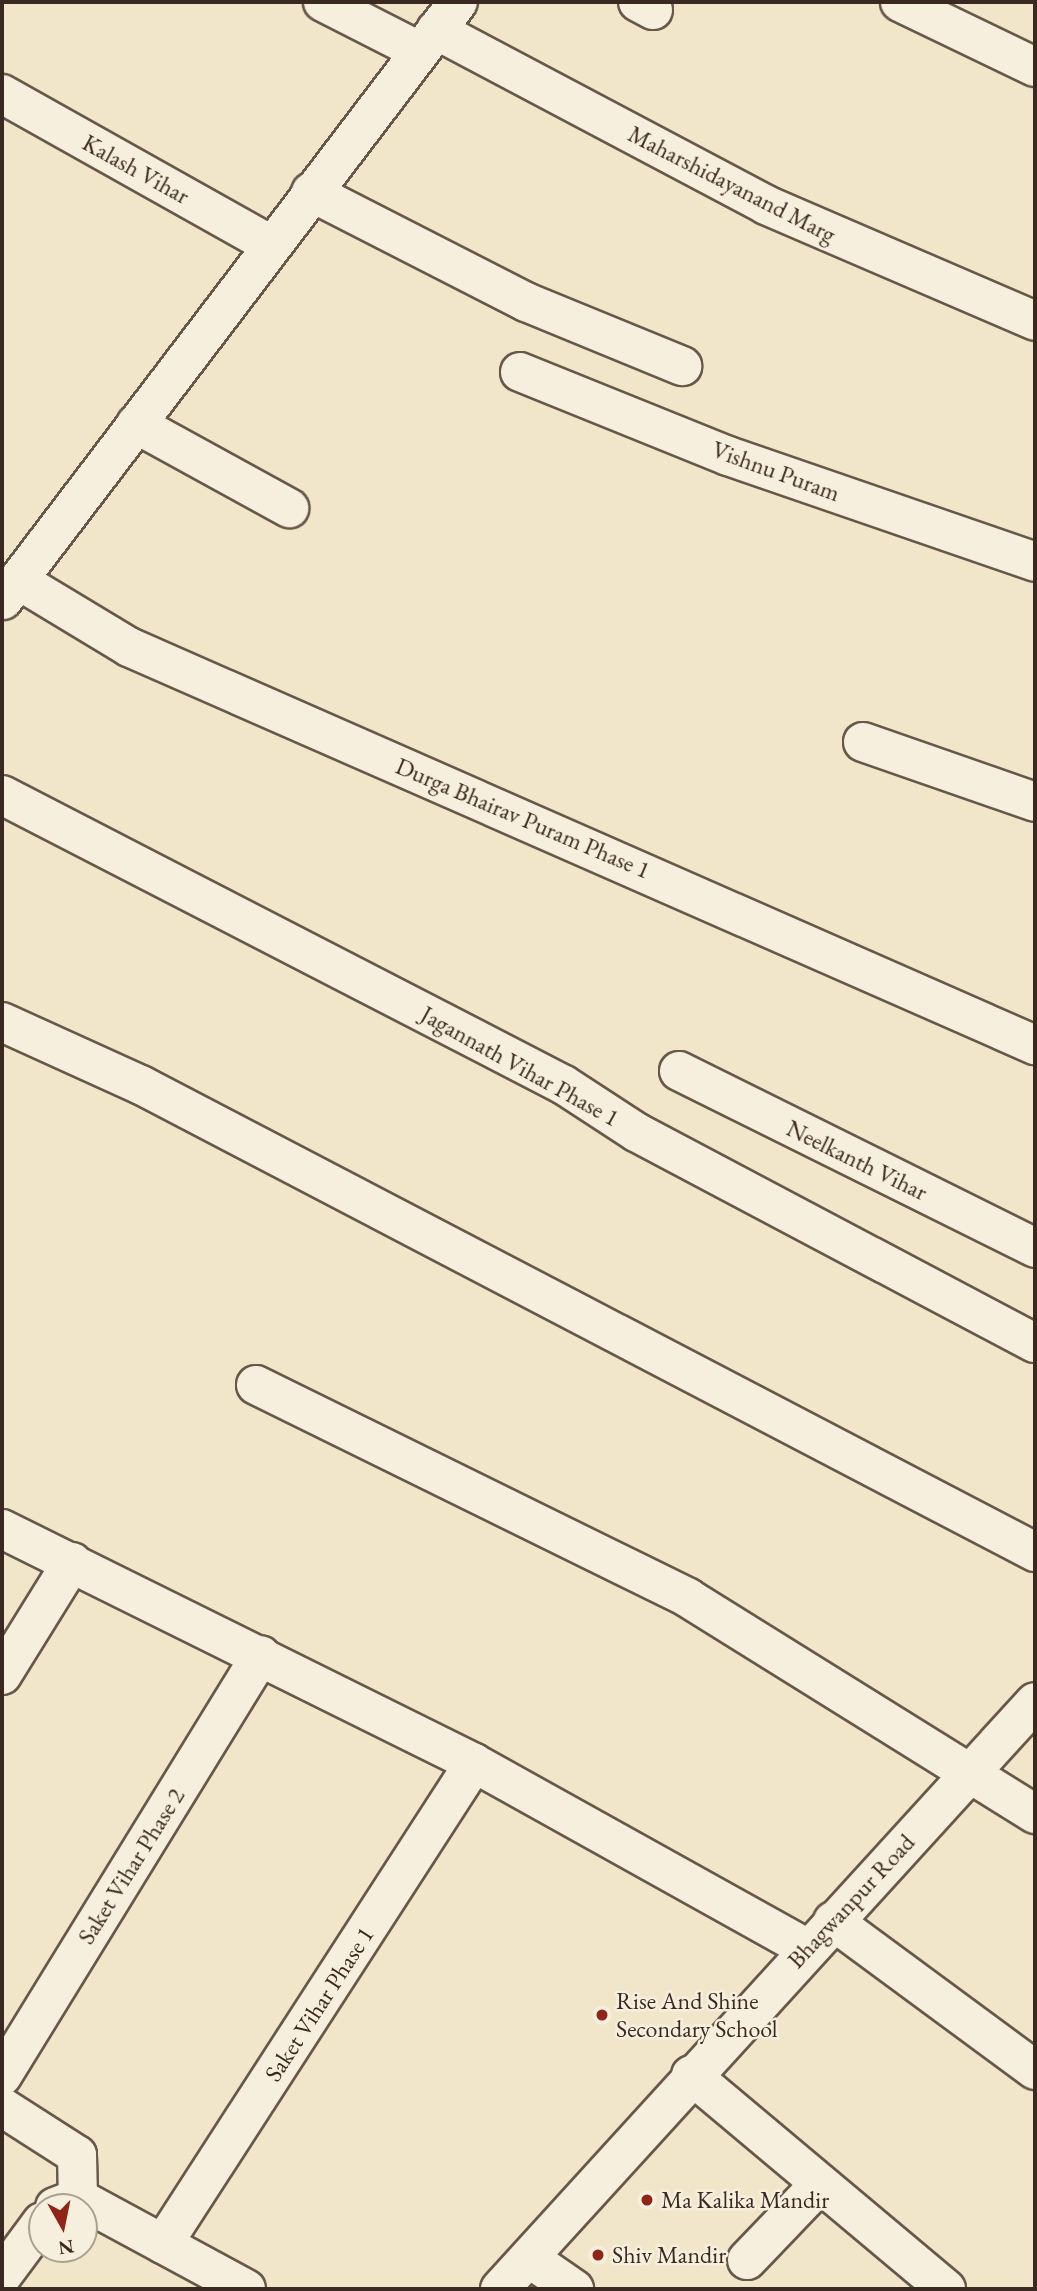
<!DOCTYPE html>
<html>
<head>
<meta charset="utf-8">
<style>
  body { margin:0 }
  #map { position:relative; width:1037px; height:2291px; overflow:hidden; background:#f2e6ca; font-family:"EB Garamond",serif }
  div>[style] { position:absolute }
  .roads { filter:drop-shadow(2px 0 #68584a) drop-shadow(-2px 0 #68584a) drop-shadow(0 2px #68584a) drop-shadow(0 -2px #68584a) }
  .minor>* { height:38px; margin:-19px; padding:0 19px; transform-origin:19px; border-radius:19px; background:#f7efdd }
  .tertiary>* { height:38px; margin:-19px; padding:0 19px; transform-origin:19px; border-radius:19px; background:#f7efdd }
  .dots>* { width:19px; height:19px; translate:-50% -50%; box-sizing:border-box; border:4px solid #f7efdd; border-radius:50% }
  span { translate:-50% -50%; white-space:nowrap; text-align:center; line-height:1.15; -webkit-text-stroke:5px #f7efdd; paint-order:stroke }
  .street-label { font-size:24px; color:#3a2920 }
  .poi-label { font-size:24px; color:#3a2920 }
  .left { translate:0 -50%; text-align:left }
  .frame { position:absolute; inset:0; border:4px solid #3a2920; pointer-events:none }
  .north { position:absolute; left:28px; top:2193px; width:70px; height:70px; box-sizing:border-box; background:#f7efdd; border:2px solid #aba091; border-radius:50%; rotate:171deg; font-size:19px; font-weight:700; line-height:28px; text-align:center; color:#3a2920 }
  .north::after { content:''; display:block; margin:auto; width:24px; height:32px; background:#8f2418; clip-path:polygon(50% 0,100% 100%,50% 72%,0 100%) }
</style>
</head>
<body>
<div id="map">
  <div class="roads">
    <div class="minor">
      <div style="left:323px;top:2px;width:108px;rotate:27deg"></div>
      <div style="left:638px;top:2px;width:17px;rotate:28deg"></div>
      <div style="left:900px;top:2px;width:150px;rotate:25.7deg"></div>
      <div style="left:436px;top:30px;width:374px;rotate:27.9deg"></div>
      <div style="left:766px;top:205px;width:293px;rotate:23.3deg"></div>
      <div style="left:2px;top:94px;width:308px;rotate:29.3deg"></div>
      <div style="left:311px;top:192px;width:242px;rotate:27.1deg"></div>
      <div style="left:526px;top:302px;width:169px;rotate:22.3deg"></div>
      <div style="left:520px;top:372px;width:224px;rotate:22deg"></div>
      <div style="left:728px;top:456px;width:325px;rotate:19deg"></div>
      <div style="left:136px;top:424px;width:175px;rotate:28.8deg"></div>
      <div style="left:18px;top:580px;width:130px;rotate:31.1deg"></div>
      <div style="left:129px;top:647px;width:990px;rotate:23.72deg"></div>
      <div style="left:3px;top:600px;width:751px;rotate:-52.73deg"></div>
      <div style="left:863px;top:742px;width:182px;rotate:19.2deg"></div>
      <div style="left:2px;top:795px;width:632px;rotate:27.29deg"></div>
      <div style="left:564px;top:1085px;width:86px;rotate:33.1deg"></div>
      <div style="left:636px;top:1132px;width:451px;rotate:27.9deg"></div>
      <div style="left:2px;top:1022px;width:153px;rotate:24.4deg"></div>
      <div style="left:141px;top:1085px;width:1009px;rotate:27.58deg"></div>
      <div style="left:679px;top:1071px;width:398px;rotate:26.4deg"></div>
      <div style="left:256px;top:1385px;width:482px;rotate:26.2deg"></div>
      <div style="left:688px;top:1598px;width:409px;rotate:31.9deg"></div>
      <div style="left:2px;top:1529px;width:527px;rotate:26.37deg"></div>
      <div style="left:474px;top:1763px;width:380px;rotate:29.1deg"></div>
      <div style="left:2px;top:1675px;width:133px;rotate:-58.2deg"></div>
      <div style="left:833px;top:1921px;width:251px;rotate:36.4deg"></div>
      <div style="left:691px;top:2075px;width:333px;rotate:40deg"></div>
      <div style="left:2px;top:2076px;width:494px;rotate:-58.4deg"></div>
      <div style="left:2px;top:2107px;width:89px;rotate:32.6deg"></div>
      <div style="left:77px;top:2155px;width:43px;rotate:88.7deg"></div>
      <div style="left:163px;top:2244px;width:573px;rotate:-57.11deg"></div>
      <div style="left:529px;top:2258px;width:55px;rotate:34.6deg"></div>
      <div style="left:747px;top:2260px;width:105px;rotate:-46.2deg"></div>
    </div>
    <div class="tertiary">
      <div style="left:55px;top:2207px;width:25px;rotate:-21deg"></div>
      <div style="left:78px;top:2198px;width:191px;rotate:28.4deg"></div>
      <div style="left:2px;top:2276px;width:67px;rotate:-53.5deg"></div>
      <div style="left:500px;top:2289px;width:794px;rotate:-47.65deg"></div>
    </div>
  </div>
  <div class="dots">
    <div style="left:602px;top:2015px;background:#8f2418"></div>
    <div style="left:647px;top:2200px;background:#8f2418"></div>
    <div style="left:598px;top:2255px;background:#8f2418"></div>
  </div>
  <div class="street-label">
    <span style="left:136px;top:169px;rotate:29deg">Kalash Vihar</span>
    <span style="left:732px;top:184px;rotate:27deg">Maharshidayanand Marg</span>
    <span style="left:776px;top:471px;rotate:20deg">Vishnu Puram</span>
    <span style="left:523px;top:818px;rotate:23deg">Durga Bhairav Puram Phase 1</span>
    <span style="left:520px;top:1066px;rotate:29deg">Jagannath Vihar Phase 1</span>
    <span style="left:857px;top:1160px;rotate:26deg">Neelkanth Vihar</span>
    <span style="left:131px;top:1866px;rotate:-58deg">Saket Vihar Phase 2</span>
    <span style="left:851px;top:1901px;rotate:-47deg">Bhagwanpur Road</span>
    <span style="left:319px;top:2004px;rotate:-57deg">Saket Vihar Phase 1</span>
  </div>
  <div class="poi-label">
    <span class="left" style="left:616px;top:2015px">Rise And Shine<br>Secondary School</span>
    <span class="left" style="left:661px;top:2200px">Ma Kalika Mandir</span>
    <span class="left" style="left:612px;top:2255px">Shiv Mandir</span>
  </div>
  <div class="frame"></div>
  <div class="north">N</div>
</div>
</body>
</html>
